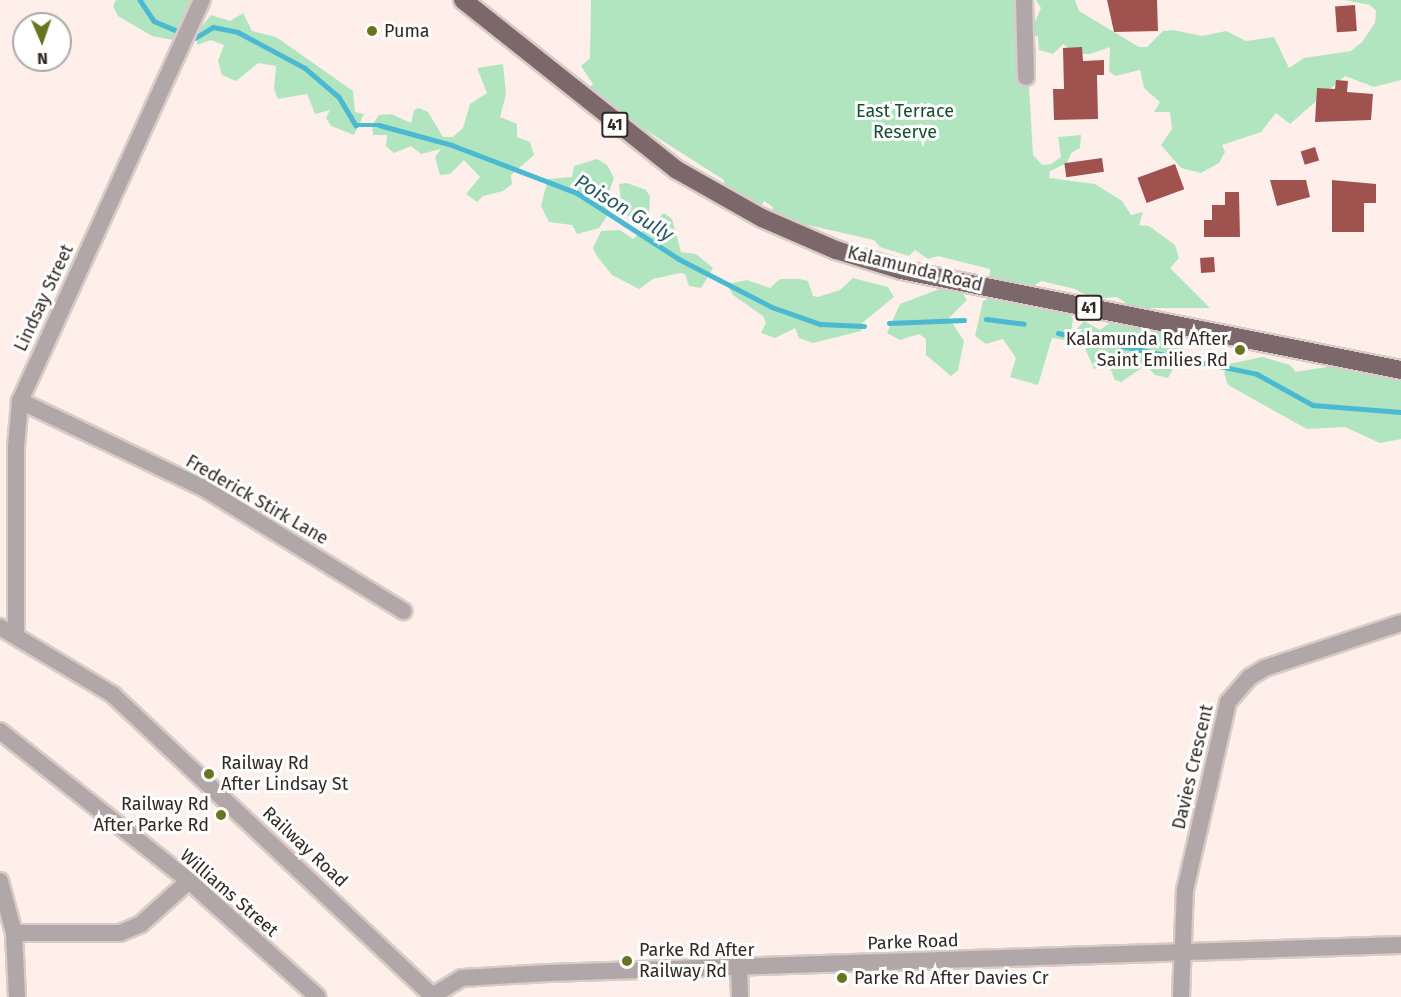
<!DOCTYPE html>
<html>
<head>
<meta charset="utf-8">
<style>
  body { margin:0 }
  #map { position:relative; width:1401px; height:997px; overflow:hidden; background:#feefea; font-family:"Fira Sans",sans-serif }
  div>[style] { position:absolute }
  .green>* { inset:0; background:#b0e5c0 }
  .stream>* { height:4.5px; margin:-2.25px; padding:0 2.25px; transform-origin:2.25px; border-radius:2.25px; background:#4ab9d1 }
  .building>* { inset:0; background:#a0524e; transform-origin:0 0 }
  .roads { filter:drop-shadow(2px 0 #d9cbc6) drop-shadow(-2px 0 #d9cbc6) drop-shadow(0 2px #d9cbc6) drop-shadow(0 -2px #d9cbc6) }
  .minor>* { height:16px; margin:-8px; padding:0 8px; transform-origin:8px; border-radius:8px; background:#b2a7a8 }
  .major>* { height:18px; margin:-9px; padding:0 9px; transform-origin:9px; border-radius:9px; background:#7c686b }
  .dots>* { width:16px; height:16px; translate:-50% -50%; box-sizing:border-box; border:3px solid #fff; border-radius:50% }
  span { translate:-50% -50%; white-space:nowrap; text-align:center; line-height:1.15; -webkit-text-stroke:6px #fff; paint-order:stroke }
  .shield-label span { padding:2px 4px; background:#fff; border:2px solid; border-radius:4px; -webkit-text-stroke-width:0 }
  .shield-label { font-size:16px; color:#312824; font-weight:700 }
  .poi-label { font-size:18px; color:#312824 }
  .left { translate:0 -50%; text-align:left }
  .right { translate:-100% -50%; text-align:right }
  .park-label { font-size:18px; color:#154e2d }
  .street-label { font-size:18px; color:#312824 }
  .water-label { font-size:20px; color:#295863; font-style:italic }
  .north { position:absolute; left:12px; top:12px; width:60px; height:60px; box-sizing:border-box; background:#fff; border:2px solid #ada9a7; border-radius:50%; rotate:178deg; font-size:16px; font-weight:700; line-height:24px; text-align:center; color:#312824 }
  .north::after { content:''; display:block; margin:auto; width:21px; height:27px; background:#677521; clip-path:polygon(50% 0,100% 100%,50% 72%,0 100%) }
</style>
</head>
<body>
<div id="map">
  <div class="green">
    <div style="clip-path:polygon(116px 0,211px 0,182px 37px,173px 40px,152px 36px,118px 16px,113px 6px)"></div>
    <div style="clip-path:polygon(591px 0,1024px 0,1033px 155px,1042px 165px,1051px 164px,1061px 157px,1058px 137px,1081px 135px,1080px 148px,1071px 153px,1067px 163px,1050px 171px,1049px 178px,1095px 184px,1122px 201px,1131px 215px,1143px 212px,1139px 225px,1149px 226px,1175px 245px,1179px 258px,1170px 268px,1210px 308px,1133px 308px,1117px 297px,1093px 299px,1075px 289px,1041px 281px,1034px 286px,1008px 280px,996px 283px,989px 281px,990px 269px,938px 256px,928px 259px,915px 250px,909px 256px,880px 247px,874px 240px,786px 220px,771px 215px,773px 207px,764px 201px,758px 211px,724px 190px,724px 180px,586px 92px,593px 84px,581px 66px,590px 58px)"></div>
    <div style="clip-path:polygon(1036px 0,1075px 0,1079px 11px,1139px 47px,1147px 47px,1163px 31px,1173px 30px,1202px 36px,1226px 31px,1246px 41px,1274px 37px,1289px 68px,1304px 58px,1351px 51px,1362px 42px,1375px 23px,1376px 11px,1370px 5px,1345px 0,1401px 0,1401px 80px,1374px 87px,1345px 76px,1290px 124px,1276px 113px,1261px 132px,1222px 145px,1225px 152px,1219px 163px,1201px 173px,1181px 168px,1161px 145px,1172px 129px,1170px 112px,1154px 112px,1160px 102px,1144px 88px,1140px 70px,1115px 76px,1109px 71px,1110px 47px,1090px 54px,1075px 54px,1063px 44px,1053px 54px,1039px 50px,1038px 37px,1030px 33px,1041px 8px)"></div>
    <div style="clip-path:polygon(243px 13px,252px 31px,276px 37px,353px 91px,355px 112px,364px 114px,354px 135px,331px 126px,326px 118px,330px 110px,315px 114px,307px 94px,278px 99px,274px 89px,276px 66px,258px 63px,236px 81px,222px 75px,218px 61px,224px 45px,211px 40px,197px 45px,197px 32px,211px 15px,230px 21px)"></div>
    <div style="clip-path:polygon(503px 64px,506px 94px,500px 117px,517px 124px,517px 137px,530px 142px,534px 155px,511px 175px,512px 184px,503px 191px,483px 196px,477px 202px,466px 194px,480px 177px,464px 160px,450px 174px,440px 175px,435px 157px,441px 149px,421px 154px,411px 146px,394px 153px,386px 146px,387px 135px,373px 135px,372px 125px,379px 115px,391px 114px,411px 123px,414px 110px,419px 108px,428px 112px,443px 137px,453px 137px,463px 128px,470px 104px,487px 93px,477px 68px)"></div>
    <div style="clip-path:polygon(597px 159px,607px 165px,614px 178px,608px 195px,611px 210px,599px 228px,577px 234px,572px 225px,549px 222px,541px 206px,548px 179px,572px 177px,574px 166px)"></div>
    <div style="clip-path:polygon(627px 183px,646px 190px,650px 197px,649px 213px,644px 217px,628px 216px,622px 210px,619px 184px)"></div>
    <div style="clip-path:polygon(664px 213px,672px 219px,681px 252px,696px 254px,713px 268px,701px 288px,689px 286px,685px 274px,680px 273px,653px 279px,639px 289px,612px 275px,596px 255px,593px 248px,601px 231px,620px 230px,633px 239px)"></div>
    <div style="clip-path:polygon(853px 278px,888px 287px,894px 297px,862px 323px,861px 331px,813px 343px,799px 338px,795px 328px,775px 338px,761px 333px,766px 323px,763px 316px,733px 295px,727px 284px,747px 280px,770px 288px,780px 279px,800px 279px,808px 281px,813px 296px,818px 297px,840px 290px)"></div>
    <div style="clip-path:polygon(942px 288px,960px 289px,967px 300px,949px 318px,964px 341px,958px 370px,951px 376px,926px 355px,926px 339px,919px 334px,900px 340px,887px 333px,900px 304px)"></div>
    <div style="clip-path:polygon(991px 298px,1068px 311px,1073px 319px,1070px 341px,1052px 338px,1038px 385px,1010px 377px,1016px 358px,1003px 339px,986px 344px,975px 336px,983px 301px)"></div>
    <div style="clip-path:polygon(1116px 318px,1137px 323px,1145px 335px,1163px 325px,1183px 334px,1183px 350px,1168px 378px,1155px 375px,1146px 365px,1121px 382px,1115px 380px,1108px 363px,1094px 369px,1077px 329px,1084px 321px,1100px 330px)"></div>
    <div style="clip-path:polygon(1262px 357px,1290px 365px,1296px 372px,1344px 364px,1401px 379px,1401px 439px,1380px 443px,1345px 427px,1307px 429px,1228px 385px,1224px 373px,1229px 364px)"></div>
  </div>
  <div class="stream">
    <div style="left:140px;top:0;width:25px;rotate:56deg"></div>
    <div style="left:154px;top:21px;width:26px;rotate:23deg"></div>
    <div style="left:195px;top:38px;width:21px;rotate:-31deg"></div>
    <div style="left:213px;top:27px;width:25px;rotate:11deg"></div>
    <div style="left:238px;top:32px;width:76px;rotate:28.2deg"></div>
    <div style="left:305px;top:68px;width:45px;rotate:40.5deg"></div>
    <div style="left:339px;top:97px;width:33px;rotate:59deg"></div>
    <div style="left:356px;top:125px;width:23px"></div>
    <div style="left:379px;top:125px;width:76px;rotate:15.3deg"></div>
    <div style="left:452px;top:145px;width:134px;rotate:21deg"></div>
    <div style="left:577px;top:193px;width:121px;rotate:32.9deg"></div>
    <div style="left:679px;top:259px;width:105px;rotate:27.3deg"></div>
    <div style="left:772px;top:307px;width:51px;rotate:19.5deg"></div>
    <div style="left:820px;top:324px;width:44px;rotate:2.6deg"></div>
    <div style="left:986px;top:319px;width:38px;rotate:7deg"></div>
    <div style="left:889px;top:323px;width:75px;rotate:-2.3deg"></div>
    <div style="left:1058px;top:333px;width:203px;rotate:11.6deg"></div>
    <div style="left:1257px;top:374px;width:64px;rotate:29deg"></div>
    <div style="left:1313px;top:405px;width:88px;rotate:4.5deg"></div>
  </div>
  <div class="building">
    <div style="clip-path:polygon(1107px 0,1157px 0,1158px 31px,1114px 32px)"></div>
    <div style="left:1355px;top:5px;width:26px;height:20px;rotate:86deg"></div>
    <div style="clip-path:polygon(1082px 47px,1083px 61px,1104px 60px,1104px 75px,1097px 75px,1098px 119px,1054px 120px,1053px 89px,1064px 89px,1063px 48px)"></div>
    <div style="clip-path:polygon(1336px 80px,1348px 81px,1347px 92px,1373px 94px,1371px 120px,1315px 122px,1317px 88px,1335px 89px)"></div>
    <div style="left:1315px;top:147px;width:14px;height:15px;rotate:73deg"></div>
    <div style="left:1102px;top:158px;width:14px;height:38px;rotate:82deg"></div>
    <div style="left:1175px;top:164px;width:27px;height:40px;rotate:70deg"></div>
    <div style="clip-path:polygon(1270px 180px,1306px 180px,1310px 197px,1277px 206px)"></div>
    <div style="clip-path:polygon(1332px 180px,1376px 184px,1376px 203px,1364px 203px,1364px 232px,1332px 232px)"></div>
    <div style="clip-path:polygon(1225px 192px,1239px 192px,1240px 237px,1204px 237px,1204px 220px,1212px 220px,1212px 205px,1225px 205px)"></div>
    <div style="left:1214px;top:257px;width:15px;height:14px;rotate:86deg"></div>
  </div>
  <div class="roads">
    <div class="minor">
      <div style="left:1024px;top:0;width:77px;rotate:88.5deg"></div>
      <div style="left:20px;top:401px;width:205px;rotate:25.4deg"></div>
      <div style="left:205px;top:489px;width:233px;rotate:31.6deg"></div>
      <div style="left:0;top:627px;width:131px;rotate:30.9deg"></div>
      <div style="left:112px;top:694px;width:441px;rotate:43.3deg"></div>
      <div style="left:16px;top:634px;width:187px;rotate:-90deg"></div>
      <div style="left:16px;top:447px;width:46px;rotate:-85deg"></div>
      <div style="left:20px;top:401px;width:440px;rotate:-65.6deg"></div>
      <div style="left:0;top:731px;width:241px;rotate:38.4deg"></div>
      <div style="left:189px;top:881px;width:173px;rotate:42deg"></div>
      <div style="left:0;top:881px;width:54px;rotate:74.9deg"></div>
      <div style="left:14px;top:933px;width:64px;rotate:87.3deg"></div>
      <div style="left:14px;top:933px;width:106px"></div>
      <div style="left:120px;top:933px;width:23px;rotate:-23deg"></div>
      <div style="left:141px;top:924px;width:64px;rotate:-41.9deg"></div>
      <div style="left:739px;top:967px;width:30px;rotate:88deg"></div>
      <div style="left:432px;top:996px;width:35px;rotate:-31deg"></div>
      <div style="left:462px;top:978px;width:86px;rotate:-3.3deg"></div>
      <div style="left:548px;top:973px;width:853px;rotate:-1.88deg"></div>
      <div style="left:1181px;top:997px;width:107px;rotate:-87.9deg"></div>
      <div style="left:1185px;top:890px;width:193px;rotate:-77.1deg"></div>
      <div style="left:1228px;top:702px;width:33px;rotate:-49deg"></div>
      <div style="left:1250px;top:677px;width:17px;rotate:-31deg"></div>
      <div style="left:1265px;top:668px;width:143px;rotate:-18.3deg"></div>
    </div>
    <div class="major">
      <div style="left:463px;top:0;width:273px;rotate:38.5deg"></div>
      <div style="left:677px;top:170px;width:98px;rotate:29.5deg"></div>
      <div style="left:762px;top:218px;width:81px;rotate:23.4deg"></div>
      <div style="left:836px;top:250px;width:68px;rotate:17.1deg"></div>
      <div style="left:901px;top:270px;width:510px;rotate:11.31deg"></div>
    </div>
  </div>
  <div class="dots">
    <div style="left:372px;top:31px;background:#677521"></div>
    <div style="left:1240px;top:350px;background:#677521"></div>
    <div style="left:209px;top:774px;background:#677521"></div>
    <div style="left:221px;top:815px;background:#677521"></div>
    <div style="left:627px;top:961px;background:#677521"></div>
    <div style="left:842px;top:978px;background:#677521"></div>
  </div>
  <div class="shield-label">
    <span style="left:615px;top:125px">41</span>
    <span style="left:1089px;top:308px">41</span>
  </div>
  <div class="poi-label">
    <span class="left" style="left:384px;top:31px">Puma</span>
    <span class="right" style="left:1228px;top:350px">Kalamunda Rd After<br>Saint Emilies Rd</span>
    <span class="left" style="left:221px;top:774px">Railway Rd<br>After Lindsay St</span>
    <span class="right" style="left:209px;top:815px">Railway Rd<br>After Parke Rd</span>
    <span class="left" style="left:639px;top:961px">Parke Rd After<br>Railway Rd</span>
    <span class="left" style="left:854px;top:978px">Parke Rd After Davies Cr</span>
  </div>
  <div class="park-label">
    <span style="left:905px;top:122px">East Terrace<br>Reserve</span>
  </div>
  <div class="street-label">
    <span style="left:915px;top:269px;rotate:14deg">Kalamunda Road</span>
    <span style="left:44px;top:298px;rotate:-65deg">Lindsay Street</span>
    <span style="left:257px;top:500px;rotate:30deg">Frederick Stirk Lane</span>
    <span style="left:1193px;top:767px;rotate:-77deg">Davies Crescent</span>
    <span style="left:305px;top:847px;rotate:43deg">Railway Road</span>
    <span style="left:229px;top:893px;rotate:41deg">Williams Street</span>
    <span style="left:913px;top:942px;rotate:-2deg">Parke Road</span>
  </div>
  <div class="water-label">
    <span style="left:624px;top:208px;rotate:31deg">Poison Gully</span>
  </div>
  <div class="north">N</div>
</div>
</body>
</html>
